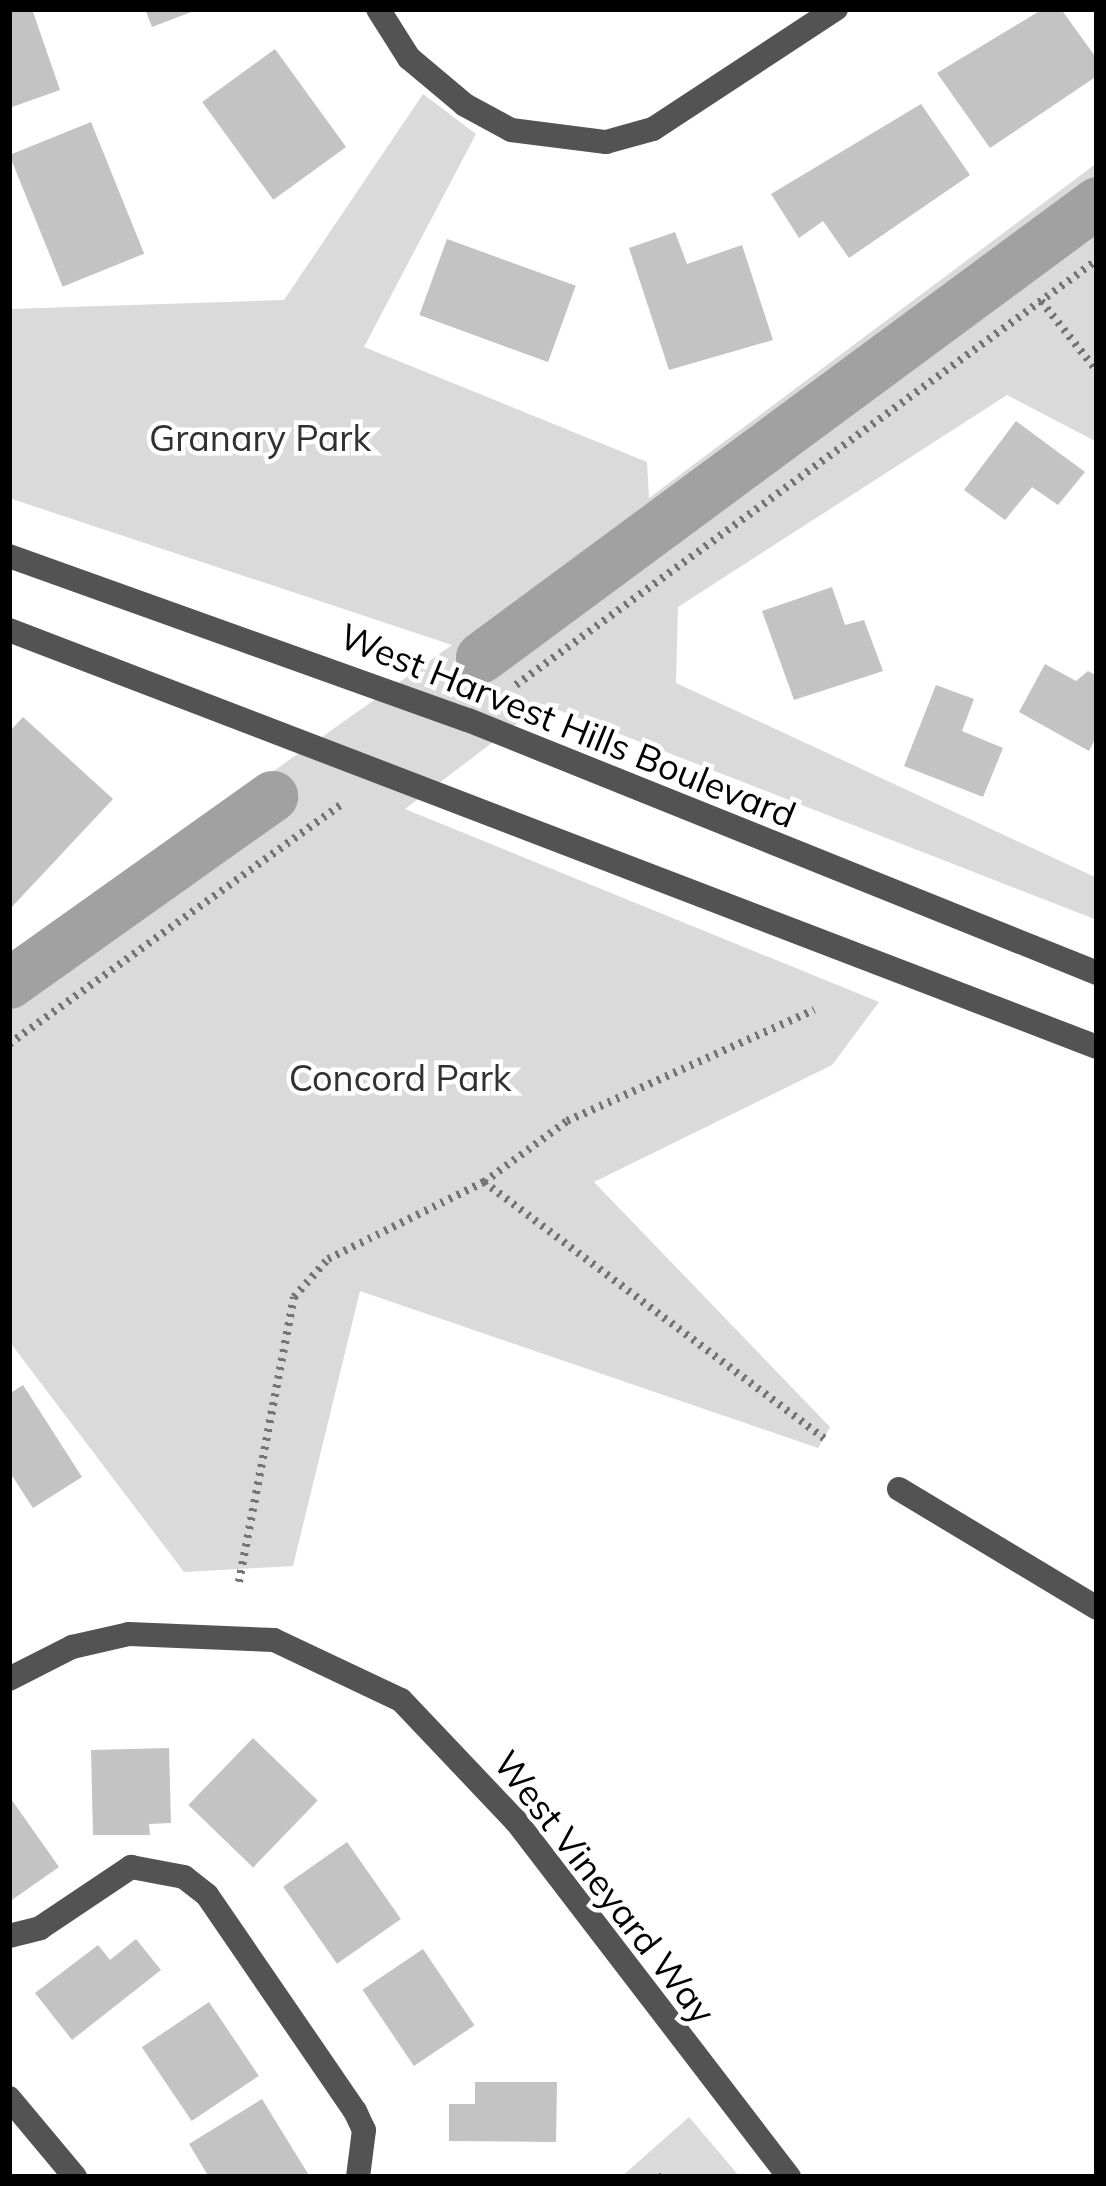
<!DOCTYPE html>
<html>
<head>
<meta charset="utf-8">
<style>
  body { margin:0 }
  #map { position:relative; width:1106px; height:2186px; overflow:hidden; background:#fff; font-family:Mulish,sans-serif }
  div>[style] { position:absolute }
  .green>* { inset:0; background:#dadada }
  .canal>* { height:51px; margin:-25.5px; padding:0 25.5px; transform-origin:25.5px; border-radius:25.5px; background:#a1a1a1 }
  .building>* { inset:0; background:#c3c3c3; transform-origin:0 0 }
  .path>* { height:8px; margin-top:-4px; transform-origin:0; background:repeating-linear-gradient(90deg,#757575 0 3px,transparent 0 9px) }
  .minor>* { height:24px; margin:-12px; padding:0 12px; transform-origin:12px; border-radius:12px; background:#535353 }
  .tertiary>* { height:24px; margin:-12px; padding:0 12px; transform-origin:12px; border-radius:12px; background:#535353 }
  span { translate:-50% -50%; white-space:nowrap; text-align:center; line-height:1.15; -webkit-text-stroke:9px #fff; paint-order:stroke }
  .park-label { font-size:36px; color:#313131 }
  .street-label { font-size:36px; color:#000 }
  .frame { position:absolute; inset:0; border:12px solid #000; pointer-events:none }
</style>
</head>
<body>
<div id="map">
  <div class="green">
    <div style="clip-path:polygon(423px 94px,476px 134px,364px 347px,647px 462px,649px 498px,1097px 163px,1097px 442px,1007px 395px,678px 607px,676px 683px,1097px 878px,1097px 920px,543px 704px,405px 809px,879px 1002px,832px 1065px,594px 1182px,830px 1427px,818px 1448px,360px 1291px,293px 1566px,184px 1572px,9px 1341px,9px 958px,452px 645px,9px 498px,9px 309px,284px 300px)"></div>
    <div style="clip-path:polygon(689px 2117px,740px 2177px,621px 2177px)"></div>
  </div>
  <div class="canal">
    <div style="left:481px;top:657px;width:766px;rotate:-36.45deg"></div>
    <div style="left:9px;top:983px;width:323px;rotate:-35.4deg"></div>
  </div>
  <div class="building">
    <div style="clip-path:polygon(9px 9px,32px 9px,60px 90px,9px 108px)"></div>
    <div style="clip-path:polygon(145px 9px,199px 9px,152px 27px)"></div>
    <div style="clip-path:polygon(1043px 9px,1061px 9px,1097px 59px,1097px 76px,990px 148px,937px 73px)"></div>
    <div style="left:275px;top:49px;width:121px;height:90px;rotate:54deg"></div>
    <div style="clip-path:polygon(921px 104px,970px 175px,849px 258px,823px 221px,799px 238px,771px 194px)"></div>
    <div style="left:91px;top:122px;width:142px;height:88px;rotate:68deg"></div>
    <div style="clip-path:polygon(675px 232px,687px 264px,742px 245px,773px 340px,669px 370px,629px 248px)"></div>
    <div style="left:447px;top:239px;width:137px;height:81px;rotate:20deg"></div>
    <div style="clip-path:polygon(1016px 421px,1085px 472px,1058px 505px,1032px 487px,1005px 520px,964px 490px)"></div>
    <div style="clip-path:polygon(832px 587px,845px 625px,864px 620px,883px 671px,794px 700px,762px 611px)"></div>
    <div style="clip-path:polygon(1045px 664px,1076px 681px,1088px 671px,1097px 676px,1097px 736px,1089px 751px,1019px 712px)"></div>
    <div style="clip-path:polygon(936px 685px,974px 699px,962px 731px,1003px 748px,983px 797px,904px 766px)"></div>
    <div style="clip-path:polygon(23px 717px,113px 799px,9px 910px,9px 732px)"></div>
    <div style="clip-path:polygon(23px 1385px,82px 1477px,33px 1508px,9px 1471px,9px 1394px)"></div>
    <div style="left:253px;top:1738px;width:90px;height:93px;rotate:44deg"></div>
    <div style="clip-path:polygon(169px 1748px,171px 1823px,149px 1824px,150px 1835px,93px 1835px,91px 1750px)"></div>
    <div style="clip-path:polygon(9px 1796px,59px 1867px,9px 1902px)"></div>
    <div style="left:347px;top:1842px;width:94px;height:78px;rotate:55deg"></div>
    <div style="clip-path:polygon(136px 1939px,161px 1970px,72px 2040px,35px 1993px,98px 1945px,110px 1960px)"></div>
    <div style="left:423px;top:1949px;width:92px;height:73px;rotate:56deg"></div>
    <div style="left:209px;top:2002px;width:89px;height:81px;rotate:56deg"></div>
    <div style="clip-path:polygon(475px 2082px,557px 2082px,556px 2142px,449px 2141px,449px 2104px,475px 2104px)"></div>
    <div style="clip-path:polygon(262px 2099px,310px 2177px,209px 2177px,189px 2144px)"></div>
  </div>
  <div class="path">
    <div style="left:1041px;top:301px;width:90px;rotate:51.3deg"></div>
    <div style="left:516px;top:685px;width:720px;rotate:-36.19deg"></div>
    <div style="left:9px;top:1044px;width:410px;rotate:-35.8deg"></div>
    <div style="left:484px;top:1182px;width:426px;rotate:37deg"></div>
    <div style="left:239px;top:1582px;width:290px;rotate:-79.1deg"></div>
    <div style="left:294px;top:1297px;width:51px;rotate:-48.2deg"></div>
    <div style="left:328px;top:1259px;width:174px;rotate:-26.3deg"></div>
    <div style="left:484px;top:1182px;width:103px;rotate:-36.3deg"></div>
    <div style="left:567px;top:1121px;width:271px;rotate:-24.2deg"></div>
    <div style="left:659px;top:2177px;width:2px"></div>
  </div>
  <div class="minor">
    <div style="left:378px;top:9px;width:58px;rotate:57.7deg"></div>
    <div style="left:409px;top:58px;width:73px;rotate:40deg"></div>
    <div style="left:465px;top:105px;width:52px;rotate:28.5deg"></div>
    <div style="left:511px;top:130px;width:96px;rotate:7.2deg"></div>
    <div style="left:606px;top:142px;width:49px;rotate:-15.5deg"></div>
    <div style="left:653px;top:129px;width:219px;rotate:-33.3deg"></div>
    <div style="left:899px;top:1489px;width:231px;rotate:31deg"></div>
    <div style="left:9px;top:1679px;width:71px;rotate:-26.9deg"></div>
    <div style="left:72px;top:1647px;width:58px;rotate:-12.8deg"></div>
    <div style="left:129px;top:1634px;width:145px;rotate:2.4deg"></div>
    <div style="left:274px;top:1640px;width:140px;rotate:25.3deg"></div>
    <div style="left:401px;top:1700px;width:167px;rotate:46.5deg"></div>
    <div style="left:516px;top:1821px;width:449px;rotate:52.5deg"></div>
    <div style="left:9px;top:1936px;width:32px;rotate:-14deg"></div>
    <div style="left:40px;top:1928px;width:110px;rotate:-33.8deg"></div>
    <div style="left:131px;top:1867px;width:54px;rotate:10.7deg"></div>
    <div style="left:184px;top:1877px;width:29px;rotate:38deg"></div>
    <div style="left:207px;top:1895px;width:262px;rotate:55.6deg"></div>
    <div style="left:355px;top:2111px;width:21px;rotate:65deg"></div>
    <div style="left:364px;top:2130px;width:47px;rotate:97.3deg"></div>
    <div style="left:9px;top:2098px;width:103px;rotate:50.1deg"></div>
  </div>
  <div class="tertiary">
    <div style="left:9px;top:556px;width:487px;rotate:19.7deg"></div>
    <div style="left:468px;top:720px;width:678px;rotate:21.91deg"></div>
    <div style="left:9px;top:630px;width:1165px;rotate:20.97deg"></div>
  </div>
  <div class="park-label">
    <span style="left:260px;top:438px">Granary Park</span>
    <span style="left:400px;top:1078px">Concord Park</span>
  </div>
  <div class="street-label">
    <span style="left:568px;top:725px;rotate:22deg">West Harvest Hills Boulevard</span>
    <span style="left:605px;top:1887px;rotate:52deg">West Vineyard Way</span>
  </div>
  <div class="frame"></div>
</div>
</body>
</html>
